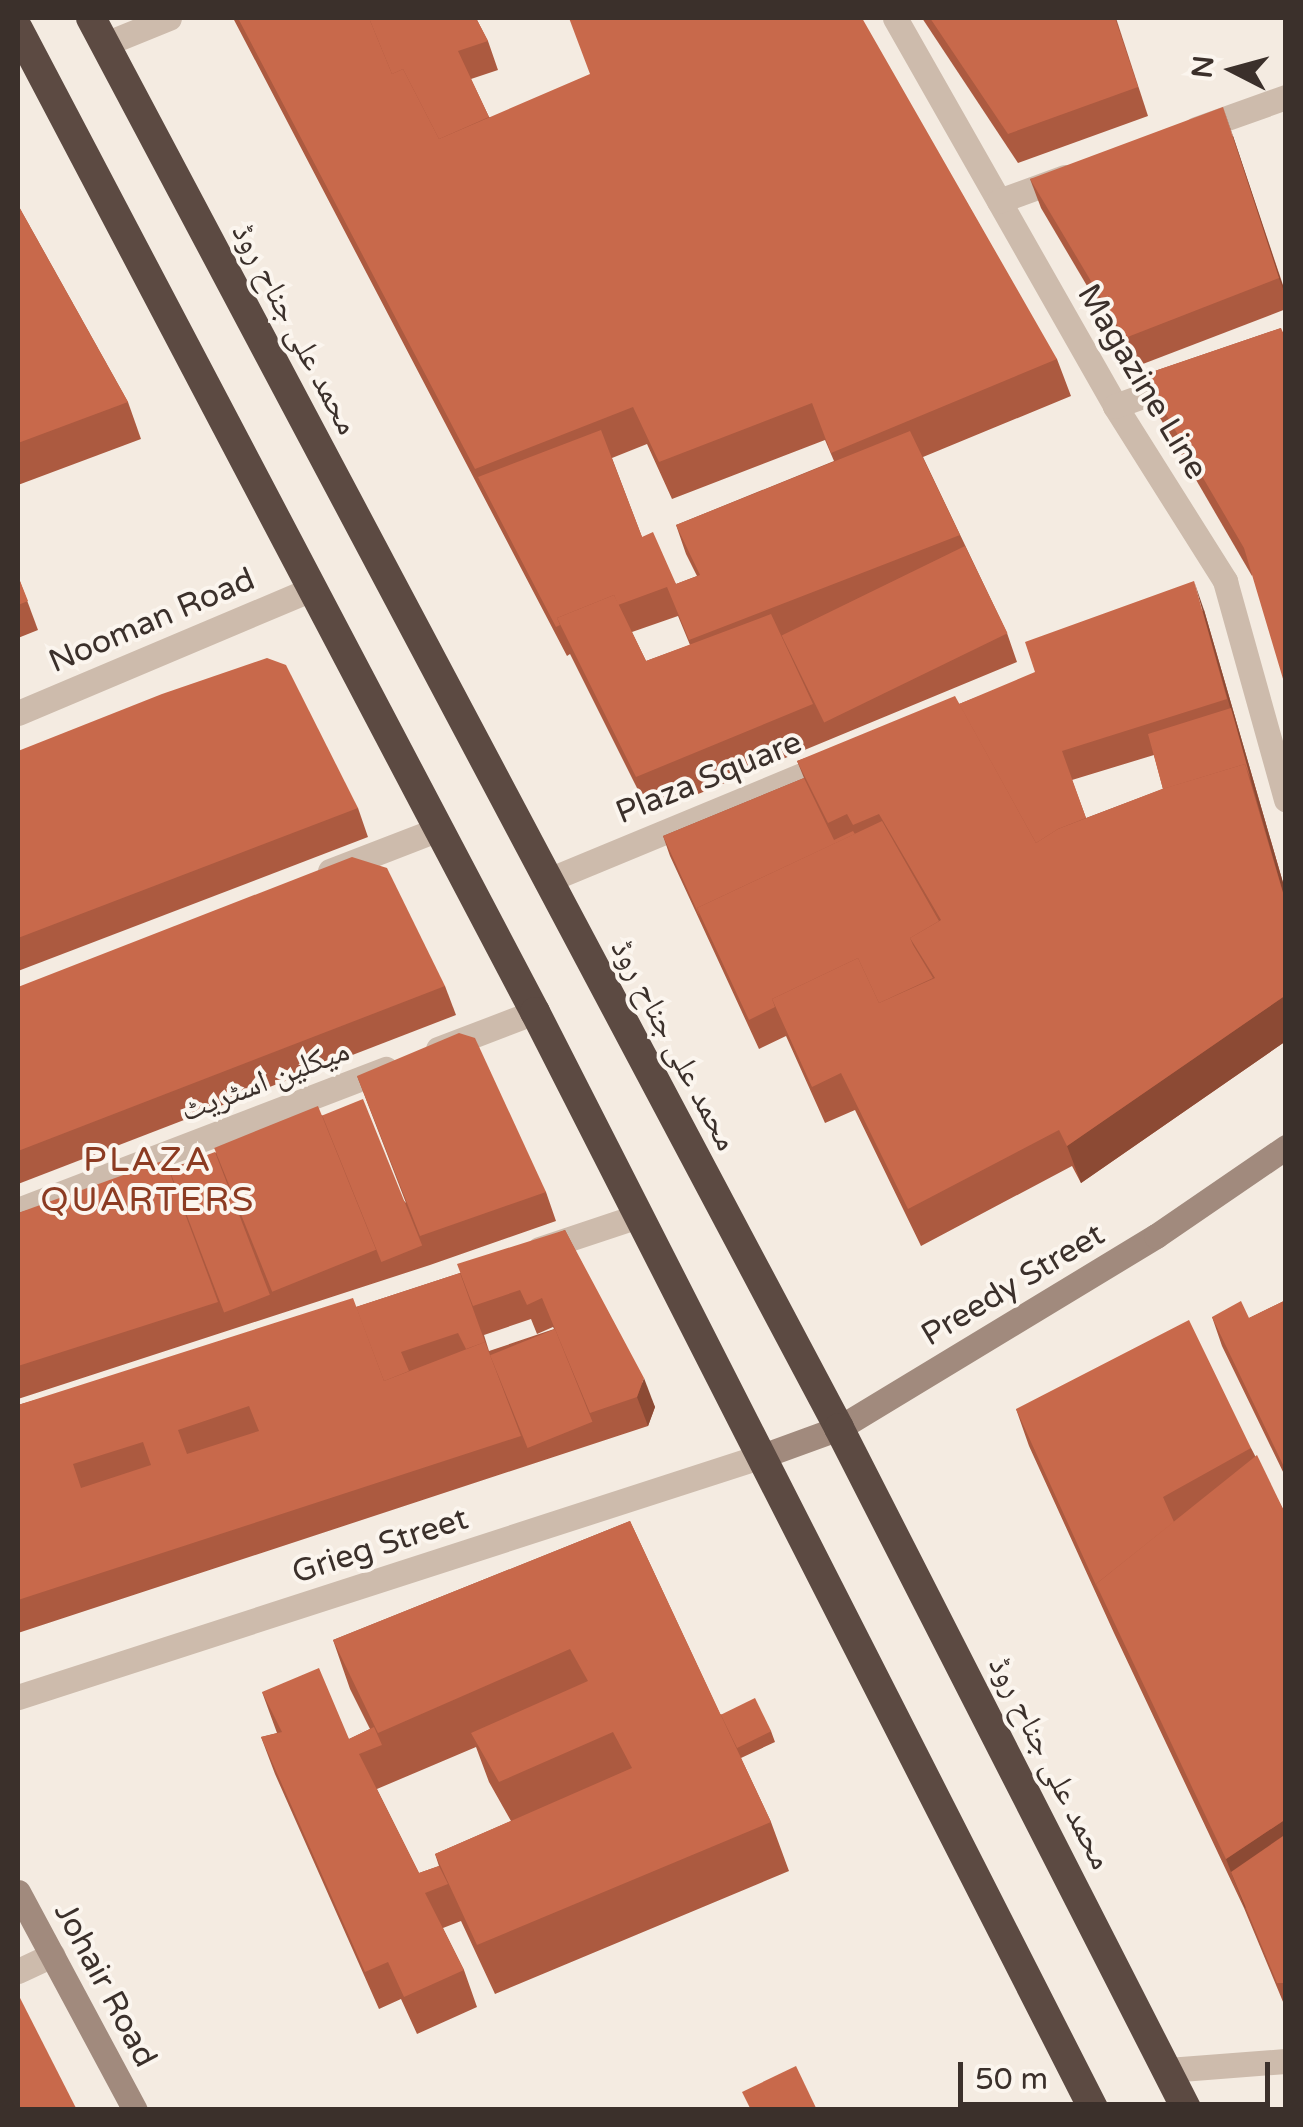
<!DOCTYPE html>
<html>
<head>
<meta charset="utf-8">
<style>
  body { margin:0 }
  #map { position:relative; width:1303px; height:2127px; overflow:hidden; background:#f4ebe1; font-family:"Varela Round","Noto Naskh Arabic",sans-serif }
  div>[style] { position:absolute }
  .street>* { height:25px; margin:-12.5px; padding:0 12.5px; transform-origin:12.5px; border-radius:12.5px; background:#cdbbac }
  .secondary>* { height:25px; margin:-12.5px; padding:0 12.5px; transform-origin:12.5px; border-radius:12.5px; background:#a18a7d }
  .highway>* { height:30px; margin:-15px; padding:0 15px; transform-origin:15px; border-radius:15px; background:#5c4a42 }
  .wall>* { inset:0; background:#ac5a40 }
  .shaded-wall>* { inset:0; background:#8c4a34 }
  .building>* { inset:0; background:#c8694b; transform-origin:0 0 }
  span { translate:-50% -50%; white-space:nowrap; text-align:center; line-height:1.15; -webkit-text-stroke:8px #fbf5ee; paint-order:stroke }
  .street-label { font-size:32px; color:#3b302b }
  .neighbourhood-label { font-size:35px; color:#8c3b22; letter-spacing:2.5px }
  .frame { position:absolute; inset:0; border:20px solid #3b302b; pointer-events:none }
  .north { position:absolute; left:1183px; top:20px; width:100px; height:100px; -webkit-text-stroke:8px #fbf5ee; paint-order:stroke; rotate:276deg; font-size:28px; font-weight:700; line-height:40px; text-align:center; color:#3b302b }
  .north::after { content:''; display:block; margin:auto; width:35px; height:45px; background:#3b302b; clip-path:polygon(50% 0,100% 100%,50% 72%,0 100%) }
  .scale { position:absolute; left:958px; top:2062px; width:312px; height:45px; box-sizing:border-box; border:5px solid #3b302b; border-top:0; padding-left:12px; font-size:30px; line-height:35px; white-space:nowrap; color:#3b302b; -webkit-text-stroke:8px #fbf5ee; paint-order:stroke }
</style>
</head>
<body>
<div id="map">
  <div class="street">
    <div style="left:895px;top:18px;width:446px;rotate:60.4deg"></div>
    <div style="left:1115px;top:406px;width:207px;rotate:57.8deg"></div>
    <div style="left:1225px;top:581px;width:227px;rotate:74.4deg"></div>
    <div style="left:105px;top:44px;width:69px;rotate:-22.1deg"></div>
    <div style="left:1196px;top:129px;width:96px;rotate:-19.6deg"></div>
    <div style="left:999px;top:201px;width:70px;rotate:-20deg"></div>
    <div style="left:1115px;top:406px;width:71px;rotate:-19.7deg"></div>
    <div style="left:18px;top:713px;width:319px;rotate:-22.9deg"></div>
    <div style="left:330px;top:871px;width:114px;rotate:-21.1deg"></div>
    <div style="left:546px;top:881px;width:311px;rotate:-22.5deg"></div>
    <div style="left:438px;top:1049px;width:104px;rotate:-20.9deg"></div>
    <div style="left:18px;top:1210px;width:394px;rotate:-21deg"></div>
    <div style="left:539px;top:1249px;width:104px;rotate:-18.4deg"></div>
    <div style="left:18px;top:1697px;width:782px;rotate:-17.95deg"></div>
    <div style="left:18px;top:1971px;width:38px;rotate:-25deg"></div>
    <div style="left:1168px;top:2070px;width:118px;rotate:-4.4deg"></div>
  </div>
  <div class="secondary">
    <div style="left:762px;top:1456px;width:82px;rotate:-20deg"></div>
    <div style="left:839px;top:1428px;width:371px;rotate:-31.2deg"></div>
    <div style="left:1156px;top:1236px;width:158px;rotate:-34.4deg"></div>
    <div style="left:18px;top:1892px;width:247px;rotate:61.8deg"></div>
  </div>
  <div class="highway">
    <div style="left:91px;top:18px;width:1596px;rotate:62.05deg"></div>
    <div style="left:839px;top:1428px;width:766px;rotate:62.97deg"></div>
    <div style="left:18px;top:29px;width:1111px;rotate:62.26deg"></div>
    <div style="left:535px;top:1012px;width:1232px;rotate:63.02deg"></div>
  </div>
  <div class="wall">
    <div style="clip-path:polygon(evenodd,233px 18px,476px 18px,488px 41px,498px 70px,471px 79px,489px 117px,1057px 359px,1071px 396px,923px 457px,1007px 633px,1017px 662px,650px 814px,570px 654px,567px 656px,233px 18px,825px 440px,834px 461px,676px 525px,686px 554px,697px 576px,676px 584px,642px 537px,612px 458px,647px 444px,672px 499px,825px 440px,233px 18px,678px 616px,690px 645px,646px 661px,632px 632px,678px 616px)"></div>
    <div style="clip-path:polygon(922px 18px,1116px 18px,1148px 116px,1018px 163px)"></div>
    <div style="clip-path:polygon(1233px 136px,1286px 294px,1286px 309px,1135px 367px,1041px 208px,1030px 179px)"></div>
    <div style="clip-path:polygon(18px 205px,128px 402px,141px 439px,18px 485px)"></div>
    <div style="clip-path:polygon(1281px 328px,1252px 576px,1156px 411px,1143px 375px)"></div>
    <div style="clip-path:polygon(18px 576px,38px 630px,18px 638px)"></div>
    <div style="clip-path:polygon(evenodd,1204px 610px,1286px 893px,1286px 1041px,1081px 1183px,1072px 1166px,921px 1246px,855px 1110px,825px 1123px,786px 1036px,759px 1049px,670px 856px,663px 836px,804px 778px,797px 761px,959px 704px,1204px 610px,1154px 755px,1163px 789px,1086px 818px,1072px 780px,1154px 755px)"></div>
    <div style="clip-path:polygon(18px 751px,358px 808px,368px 837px,18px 971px)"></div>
    <div style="clip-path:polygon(445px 986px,456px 1015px,18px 1184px,18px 987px)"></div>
    <div style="clip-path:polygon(357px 1076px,546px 1192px,556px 1221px,430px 1265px,18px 1399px,18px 1213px,169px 1169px,322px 1115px,406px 1203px)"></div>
    <div style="clip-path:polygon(evenodd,565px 1230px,655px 1407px,648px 1426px,18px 1633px,18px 1405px,356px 1307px,460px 1273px,565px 1230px,531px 1319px,537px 1334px,553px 1327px,554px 1329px,489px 1351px,484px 1335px,531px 1319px)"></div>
    <div style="clip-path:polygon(1286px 1300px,1286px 1478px,1222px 1346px,1212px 1317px,1249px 1318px)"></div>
    <div style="clip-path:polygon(1016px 1409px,1251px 1448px,1286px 1515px,1286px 2009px,1244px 1908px,1114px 1633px,1029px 1446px)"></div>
    <div style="clip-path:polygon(evenodd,630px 1521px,720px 1714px,771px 1731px,775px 1742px,741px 1758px,771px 1822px,789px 1871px,495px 1994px,461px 1921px,443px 1928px,464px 1970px,477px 2007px,417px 2034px,401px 1999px,379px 2009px,275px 1774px,261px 1737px,277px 1733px,262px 1692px,349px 1739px,370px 1729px,350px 1689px,333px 1640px,630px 1521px,476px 1747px,489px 1782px,511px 1821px,435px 1854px,439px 1866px,419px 1873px,377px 1789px,476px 1747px)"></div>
  </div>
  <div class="shaded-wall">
    <div style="clip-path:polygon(1223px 107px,1233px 136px,1286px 296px,1279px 278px)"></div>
    <div style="clip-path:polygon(1194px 581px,1204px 610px,1286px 893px,1286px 903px)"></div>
    <div style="clip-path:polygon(1286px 995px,1286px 1041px,1081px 1183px,1067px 1146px)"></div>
    <div style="clip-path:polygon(644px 1378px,655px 1407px,648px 1426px,637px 1397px)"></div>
    <div style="clip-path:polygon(1286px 1819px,1286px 1880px,1245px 1908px,1226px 1859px)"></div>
  </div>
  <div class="building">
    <div style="clip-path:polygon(238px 18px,369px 18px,392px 74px,403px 69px,439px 139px,590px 74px,569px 18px,862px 18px,1057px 359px,831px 453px,812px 403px,659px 462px,633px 407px,475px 469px)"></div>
    <div style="clip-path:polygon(369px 18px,476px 18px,488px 41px,458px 51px,489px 117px,439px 139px,403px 69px,392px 74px)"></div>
    <div style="clip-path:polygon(930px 18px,1115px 18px,1138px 87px,1008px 134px)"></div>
    <div style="clip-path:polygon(1223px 107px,1279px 278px,1125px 338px,1030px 179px)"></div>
    <div style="clip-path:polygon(18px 205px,128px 402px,18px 443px)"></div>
    <div style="clip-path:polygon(1281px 328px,1286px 339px,1286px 689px,1244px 548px,1143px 375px)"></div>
    <div style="clip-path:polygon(601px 430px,642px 537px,653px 532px,676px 584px,700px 575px,676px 525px,910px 431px,960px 535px,689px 640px,667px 587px,618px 605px,614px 595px,557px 618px,560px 625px,556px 627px,478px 477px)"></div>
    <div style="left:965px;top:546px;width:97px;height:204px;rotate:64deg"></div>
    <div style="clip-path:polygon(18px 576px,28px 601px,18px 605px)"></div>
    <div style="clip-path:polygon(1194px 581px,1227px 699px,1062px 751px,1086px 818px,1058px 829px,1036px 843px,959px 704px,1035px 672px,1025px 642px)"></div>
    <div style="clip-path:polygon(614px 595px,646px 661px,771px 614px,813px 704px,636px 777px,557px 618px)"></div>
    <div style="clip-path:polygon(267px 658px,286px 665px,358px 808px,18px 938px,18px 751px,162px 694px)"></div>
    <div style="clip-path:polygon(955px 696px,1036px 843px,1058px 829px,1162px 789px,1245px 764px,1286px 903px,1286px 995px,1067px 1146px,1059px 1130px,908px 1209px,841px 1073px,812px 1087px,772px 999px,858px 958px,879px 1003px,935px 978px,910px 938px,941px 920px,879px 814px,853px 825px,847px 814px,828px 823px,797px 761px)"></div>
    <div style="clip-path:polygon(1231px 708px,1251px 780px,1245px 764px,1163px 789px,1148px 734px)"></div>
    <div style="clip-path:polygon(804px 778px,834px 840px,853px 831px,855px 834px,697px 908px,700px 917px,663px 836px)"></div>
    <div style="clip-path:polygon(882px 821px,939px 921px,910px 938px,913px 945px,933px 978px,879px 1003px,858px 958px,772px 999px,775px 1007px,749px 1020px,697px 908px)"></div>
    <div style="clip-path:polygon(352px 857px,387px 868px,445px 986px,18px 1151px,18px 987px)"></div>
    <div style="clip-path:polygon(459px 1033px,475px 1038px,546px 1192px,420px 1236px,357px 1076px)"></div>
    <div style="left:363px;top:1099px;width:158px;height:44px;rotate:68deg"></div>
    <div style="left:318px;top:1106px;width:155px;height:112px;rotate:68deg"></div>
    <div style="left:215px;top:1152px;width:153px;height:49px;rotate:69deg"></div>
    <div style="clip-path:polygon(165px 1160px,218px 1302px,18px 1366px,18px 1213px)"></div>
    <div style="clip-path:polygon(565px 1230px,644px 1378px,637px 1397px,590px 1413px,542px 1298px,527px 1305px,520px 1290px,473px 1306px,457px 1264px)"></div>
    <div style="clip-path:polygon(460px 1273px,485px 1342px,466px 1349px,458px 1333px,401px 1352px,409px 1371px,384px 1381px,356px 1307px)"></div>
    <div style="clip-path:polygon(evenodd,353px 1298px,384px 1381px,485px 1342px,521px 1436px,18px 1600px,18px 1405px,353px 1298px,249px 1406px,259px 1431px,187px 1454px,178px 1430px,249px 1406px,353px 1298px,143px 1442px,151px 1465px,81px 1488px,73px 1464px,143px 1442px)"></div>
    <div style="clip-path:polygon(1286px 1300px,1286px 1471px,1212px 1317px,1241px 1301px,1249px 1318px)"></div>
    <div style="clip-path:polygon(1189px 1320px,1251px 1448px,1163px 1497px,1174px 1522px,1096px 1584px,1101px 1596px,1016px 1409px)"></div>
    <div style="left:555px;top:1329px;width:100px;height:70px;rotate:68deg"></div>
    <div style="clip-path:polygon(1257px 1455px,1286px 1515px,1286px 1819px,1226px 1859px,1096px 1584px)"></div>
    <div style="clip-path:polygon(630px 1521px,771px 1822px,477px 1945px,435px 1854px,632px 1768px,613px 1732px,499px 1782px,471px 1733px,588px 1681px,570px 1649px,378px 1733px,333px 1640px)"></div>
    <div style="clip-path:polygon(319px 1668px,349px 1739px,374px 1727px,382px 1745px,359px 1754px,419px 1873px,439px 1866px,448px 1884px,425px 1893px,464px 1970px,404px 1997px,388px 1962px,365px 1972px,261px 1737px,282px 1732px,262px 1692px)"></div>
    <div style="left:755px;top:1698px;width:37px;height:38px;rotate:64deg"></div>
    <div style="clip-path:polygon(1286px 1834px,1286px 1983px,1277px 1983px,1231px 1872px)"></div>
    <div style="clip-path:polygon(18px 1994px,77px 2110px,18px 2110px)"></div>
    <div style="clip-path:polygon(796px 2066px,817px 2110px,751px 2110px,742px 2092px)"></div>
  </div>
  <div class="street-label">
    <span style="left:295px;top:329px;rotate:62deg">محمد علی جناح روڈ</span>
    <span style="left:1142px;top:382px;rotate:59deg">Magazine Line</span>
    <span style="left:152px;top:621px;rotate:-23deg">Nooman Road</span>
    <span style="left:709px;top:778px;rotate:-22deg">Plaza Square</span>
    <span style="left:674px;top:1045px;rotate:62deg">محمد علی جناح روڈ</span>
    <span style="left:265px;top:1081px;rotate:-21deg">میکلین اسٹریٹ</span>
    <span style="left:1013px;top:1285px;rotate:-31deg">Preedy Street</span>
    <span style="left:380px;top:1546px;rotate:-18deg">Grieg Street</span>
    <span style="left:1050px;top:1763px;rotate:63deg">محمد علی جناح روڈ</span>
    <span style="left:105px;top:1985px;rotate:62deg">Johair Road</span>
  </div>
  <div class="neighbourhood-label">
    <span style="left:148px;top:1180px">PLAZA<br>QUARTERS</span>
  </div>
  <div class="frame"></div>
  <div class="north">N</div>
  <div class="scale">50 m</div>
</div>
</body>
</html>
